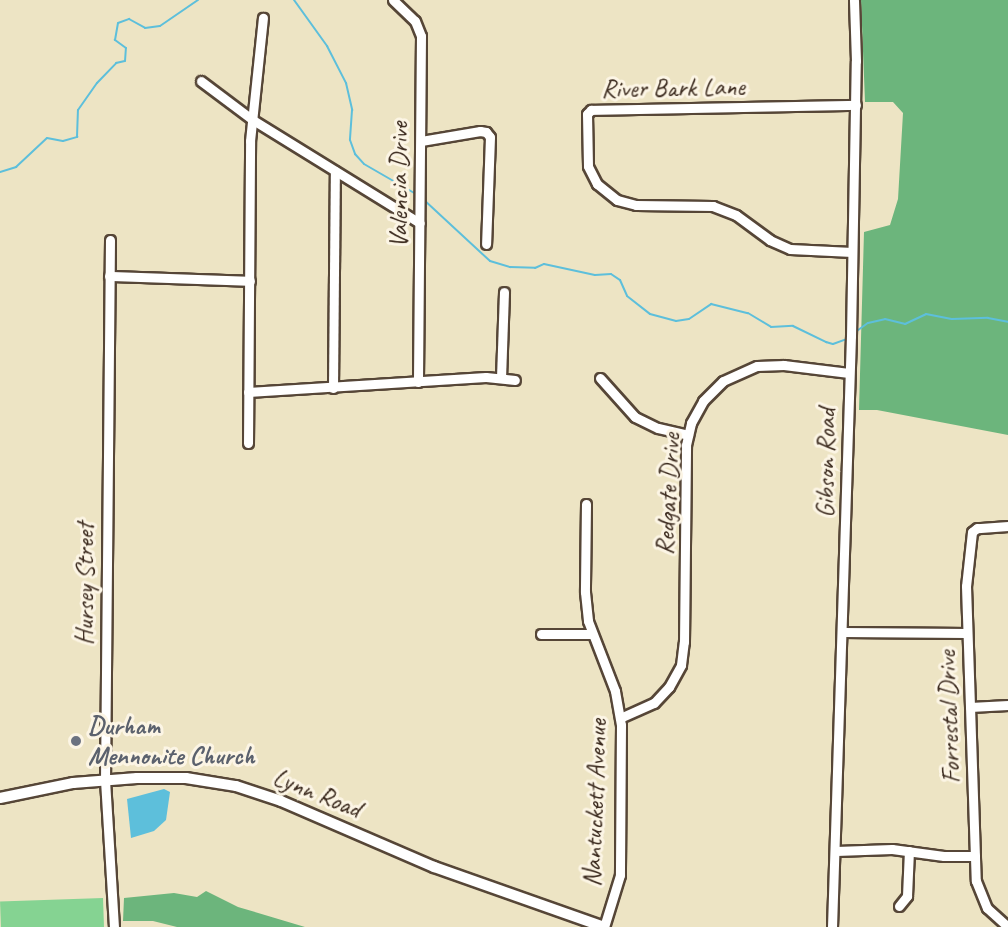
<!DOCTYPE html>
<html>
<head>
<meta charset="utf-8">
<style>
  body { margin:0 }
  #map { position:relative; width:1008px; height:927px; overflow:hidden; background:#ede4c4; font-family:Caveat,sans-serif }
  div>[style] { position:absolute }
  .green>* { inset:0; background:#85d392; transform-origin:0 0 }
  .forest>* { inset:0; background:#6cb57c }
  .water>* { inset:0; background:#5dbfdb }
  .stream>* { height:2px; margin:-1px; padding:0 1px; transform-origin:1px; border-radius:1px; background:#5dbfdb }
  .roads { filter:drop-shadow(2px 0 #564637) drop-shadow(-2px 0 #564637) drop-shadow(0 2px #564637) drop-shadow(0 -2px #564637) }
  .minor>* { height:9px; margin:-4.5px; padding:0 4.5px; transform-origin:4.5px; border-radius:4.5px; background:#fff }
  .tertiary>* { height:10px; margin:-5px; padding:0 5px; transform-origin:5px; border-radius:5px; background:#fff }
  .dots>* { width:16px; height:16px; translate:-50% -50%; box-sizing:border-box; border:3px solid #fcf5e5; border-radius:50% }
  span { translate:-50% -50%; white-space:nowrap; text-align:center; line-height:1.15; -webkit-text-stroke:6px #fcf5e5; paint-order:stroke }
  .street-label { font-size:26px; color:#3b2a1e }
  .worship-label { font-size:26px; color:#5b616d; font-weight:700 }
  .left { translate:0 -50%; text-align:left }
</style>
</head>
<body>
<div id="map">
  <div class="green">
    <div style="left:103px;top:898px;width:29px;height:103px;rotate:88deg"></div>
  </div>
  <div class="forest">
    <div style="clip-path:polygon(861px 0,1008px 0,1008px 435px,877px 410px,859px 410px,864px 232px,890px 225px,898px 199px,903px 113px,893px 102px,865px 102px)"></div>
    <div style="clip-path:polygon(206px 891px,238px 907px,305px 927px,177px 927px,153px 921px,123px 921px,124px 898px,174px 893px,197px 897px)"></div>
  </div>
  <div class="water">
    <div style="clip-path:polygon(164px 789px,170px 792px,166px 820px,154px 831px,131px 838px,127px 799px)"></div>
  </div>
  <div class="stream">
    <div style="left:294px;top:0;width:57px;rotate:54.3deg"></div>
    <div style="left:327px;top:46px;width:42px;rotate:62.8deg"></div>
    <div style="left:346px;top:83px;width:28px;rotate:77deg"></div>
    <div style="left:352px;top:110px;width:30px;rotate:94deg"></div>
    <div style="left:350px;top:140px;width:15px;rotate:70deg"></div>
    <div style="left:355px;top:154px;width:13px;rotate:48deg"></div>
    <div style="left:364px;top:164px;width:60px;rotate:30deg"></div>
    <div style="left:0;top:172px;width:17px;rotate:-17deg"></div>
    <div style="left:16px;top:167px;width:42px;rotate:-43.1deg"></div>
    <div style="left:47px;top:138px;width:16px;rotate:11deg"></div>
    <div style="left:63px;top:141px;width:15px;rotate:-16deg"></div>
    <div style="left:77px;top:137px;width:27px;rotate:-88deg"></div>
    <div style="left:78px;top:110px;width:33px;rotate:-55deg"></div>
    <div style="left:97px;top:83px;width:28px;rotate:-46deg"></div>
    <div style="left:116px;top:63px;width:9px;rotate:-13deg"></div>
    <div style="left:125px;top:61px;width:13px;rotate:-86deg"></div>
    <div style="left:126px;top:48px;width:14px;rotate:-144deg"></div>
    <div style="left:115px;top:40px;width:17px;rotate:-80deg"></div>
    <div style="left:118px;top:23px;width:12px;rotate:-20deg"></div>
    <div style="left:129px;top:19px;width:18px;rotate:29deg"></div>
    <div style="left:145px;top:28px;width:15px;rotate:-8deg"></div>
    <div style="left:160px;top:26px;width:46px;rotate:-34.4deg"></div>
    <div style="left:423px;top:199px;width:91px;rotate:42.8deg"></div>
    <div style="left:490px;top:261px;width:21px;rotate:17deg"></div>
    <div style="left:510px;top:267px;width:25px;rotate:2deg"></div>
    <div style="left:535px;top:268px;width:10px;rotate:-24deg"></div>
    <div style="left:544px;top:264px;width:52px;rotate:12.2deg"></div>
    <div style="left:595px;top:275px;width:16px;rotate:-4deg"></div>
    <div style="left:611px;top:274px;width:11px;rotate:34deg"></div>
    <div style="left:620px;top:280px;width:17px;rotate:66deg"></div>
    <div style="left:627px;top:296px;width:29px;rotate:38deg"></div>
    <div style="left:650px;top:314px;width:27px;rotate:15deg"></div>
    <div style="left:676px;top:321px;width:13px;rotate:-9deg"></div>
    <div style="left:689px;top:319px;width:27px;rotate:-34deg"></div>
    <div style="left:711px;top:304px;width:38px;rotate:14deg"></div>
    <div style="left:748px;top:313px;width:27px;rotate:31deg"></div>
    <div style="left:771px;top:327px;width:22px;rotate:-3deg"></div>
    <div style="left:793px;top:326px;width:37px;rotate:26deg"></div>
    <div style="left:826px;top:342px;width:7px;rotate:16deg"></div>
    <div style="left:833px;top:344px;width:15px;rotate:-20deg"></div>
    <div style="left:854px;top:333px;width:17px;rotate:-36deg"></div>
    <div style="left:868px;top:323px;width:17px;rotate:-13deg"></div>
    <div style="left:885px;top:319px;width:21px;rotate:14deg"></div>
    <div style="left:905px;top:324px;width:23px;rotate:-25deg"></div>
    <div style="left:926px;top:314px;width:26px;rotate:11deg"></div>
    <div style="left:952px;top:319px;width:36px;rotate:-2deg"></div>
    <div style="left:988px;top:318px;width:20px;rotate:11deg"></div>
  </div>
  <div class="roads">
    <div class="minor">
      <div style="left:393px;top:0;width:30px;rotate:44deg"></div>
      <div style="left:415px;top:21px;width:16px;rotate:68deg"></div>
      <div style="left:421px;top:36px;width:346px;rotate:90.5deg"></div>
      <div style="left:201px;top:81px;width:65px;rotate:36.9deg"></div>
      <div style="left:253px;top:120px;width:196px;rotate:31.7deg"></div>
      <div style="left:421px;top:141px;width:60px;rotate:-9.6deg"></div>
      <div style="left:480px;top:131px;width:6px;rotate:9deg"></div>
      <div style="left:486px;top:132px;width:6px;rotate:51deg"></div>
      <div style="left:490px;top:137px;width:107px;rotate:92.1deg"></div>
      <div style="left:110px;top:240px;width:540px;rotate:90.53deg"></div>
      <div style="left:105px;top:780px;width:147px;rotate:86.5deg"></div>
      <div style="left:852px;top:252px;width:62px;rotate:-177.2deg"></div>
      <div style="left:790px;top:249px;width:22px;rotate:-156deg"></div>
      <div style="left:770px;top:240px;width:42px;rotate:-143.7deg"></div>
      <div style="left:736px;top:215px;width:25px;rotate:-159deg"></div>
      <div style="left:713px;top:206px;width:77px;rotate:-179.3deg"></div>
      <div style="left:636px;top:205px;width:20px;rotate:-165deg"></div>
      <div style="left:617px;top:200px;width:26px;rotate:-141deg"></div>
      <div style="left:597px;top:184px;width:20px;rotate:-117deg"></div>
      <div style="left:588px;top:166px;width:52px;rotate:-91.1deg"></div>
      <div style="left:587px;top:114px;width:6px;rotate:-45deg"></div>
      <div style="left:591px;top:110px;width:265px;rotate:-1.1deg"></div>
      <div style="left:109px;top:276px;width:141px;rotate:2deg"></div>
      <div style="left:501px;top:378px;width:86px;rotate:-88deg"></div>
      <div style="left:600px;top:378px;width:52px;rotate:48.1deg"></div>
      <div style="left:635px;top:417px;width:25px;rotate:26deg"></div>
      <div style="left:658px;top:428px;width:31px;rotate:13deg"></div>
      <div style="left:333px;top:388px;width:217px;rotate:-89.5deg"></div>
      <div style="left:248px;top:392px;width:238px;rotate:-3.6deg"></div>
      <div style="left:486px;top:377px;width:29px;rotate:6deg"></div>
      <div style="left:248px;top:443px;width:302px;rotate:-89.6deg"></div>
      <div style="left:250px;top:141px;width:124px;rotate:-84deg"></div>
      <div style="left:586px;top:504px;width:88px;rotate:90.7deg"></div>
      <div style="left:585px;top:592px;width:29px;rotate:84deg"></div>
      <div style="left:588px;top:621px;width:75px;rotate:68.9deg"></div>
      <div style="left:615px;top:691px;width:35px;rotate:80deg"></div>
      <div style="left:621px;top:725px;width:150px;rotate:90.4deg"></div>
      <div style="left:620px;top:875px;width:54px;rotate:107.1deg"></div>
      <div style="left:1008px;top:526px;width:31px;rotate:176deg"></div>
      <div style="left:977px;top:528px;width:6px;rotate:141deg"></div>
      <div style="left:972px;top:532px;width:54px;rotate:96.3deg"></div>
      <div style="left:966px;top:586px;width:295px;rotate:88.1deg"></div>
      <div style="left:976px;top:881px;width:29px;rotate:68deg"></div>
      <div style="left:987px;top:908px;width:28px;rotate:42deg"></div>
      <div style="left:843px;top:632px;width:124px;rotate:0.5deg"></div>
      <div style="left:541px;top:634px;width:50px"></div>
      <div style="left:970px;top:707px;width:38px;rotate:-3deg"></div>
      <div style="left:620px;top:718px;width:37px;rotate:-24deg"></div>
      <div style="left:654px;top:703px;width:22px;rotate:-47deg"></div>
      <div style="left:669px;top:687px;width:25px;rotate:-61deg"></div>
      <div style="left:681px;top:665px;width:23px;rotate:-83deg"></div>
      <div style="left:684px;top:642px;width:197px;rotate:-89.4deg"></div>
      <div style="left:686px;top:445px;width:23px;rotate:-77deg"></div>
      <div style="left:691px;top:423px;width:25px;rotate:-61deg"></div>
      <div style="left:703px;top:401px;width:28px;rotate:-45deg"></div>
      <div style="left:723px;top:381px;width:37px;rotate:-24deg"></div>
      <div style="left:757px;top:366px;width:27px;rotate:-2deg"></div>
      <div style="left:784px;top:365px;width:65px;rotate:7deg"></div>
      <div style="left:836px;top:851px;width:56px;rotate:-2deg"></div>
      <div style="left:892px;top:849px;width:52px;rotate:7.7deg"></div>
      <div style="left:944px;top:856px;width:31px"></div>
      <div style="left:899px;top:906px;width:13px;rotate:-51deg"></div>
      <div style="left:907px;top:896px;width:45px;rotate:-87.5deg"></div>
      <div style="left:832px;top:927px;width:591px;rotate:-88.16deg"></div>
      <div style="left:851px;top:336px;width:275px;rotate:-89deg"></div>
      <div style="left:856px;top:61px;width:61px;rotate:-91.9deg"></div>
    </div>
    <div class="tertiary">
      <div style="left:0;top:798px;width:75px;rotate:-11.6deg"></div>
      <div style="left:73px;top:783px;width:64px;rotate:-4.5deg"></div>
      <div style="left:137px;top:778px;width:49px"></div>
      <div style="left:186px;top:778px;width:51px;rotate:9.1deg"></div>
      <div style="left:236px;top:786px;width:47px;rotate:18.4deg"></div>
      <div style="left:281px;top:801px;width:167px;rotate:23.3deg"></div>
      <div style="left:434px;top:867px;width:180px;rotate:19.4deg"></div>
    </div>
  </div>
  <div class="dots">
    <div style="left:76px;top:741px;background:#6b7280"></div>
  </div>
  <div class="street-label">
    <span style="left:673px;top:88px;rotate:-1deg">River Bark Lane</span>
    <span style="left:399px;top:185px;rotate:-90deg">Valencia Drive</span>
    <span style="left:826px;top:463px;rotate:-89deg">Gibson Road</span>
    <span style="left:668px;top:494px;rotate:-87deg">Redgate Drive</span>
    <span style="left:85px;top:584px;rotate:-90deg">Hursey Street</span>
    <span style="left:949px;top:717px;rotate:-92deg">Forrestal Drive</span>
    <span style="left:317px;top:793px;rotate:22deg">Lynn Road</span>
    <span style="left:595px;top:803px;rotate:-88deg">Nantuckett Avenue</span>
  </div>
  <div class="worship-label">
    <span class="left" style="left:88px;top:741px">Durham<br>Mennonite Church</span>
  </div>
</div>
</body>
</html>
